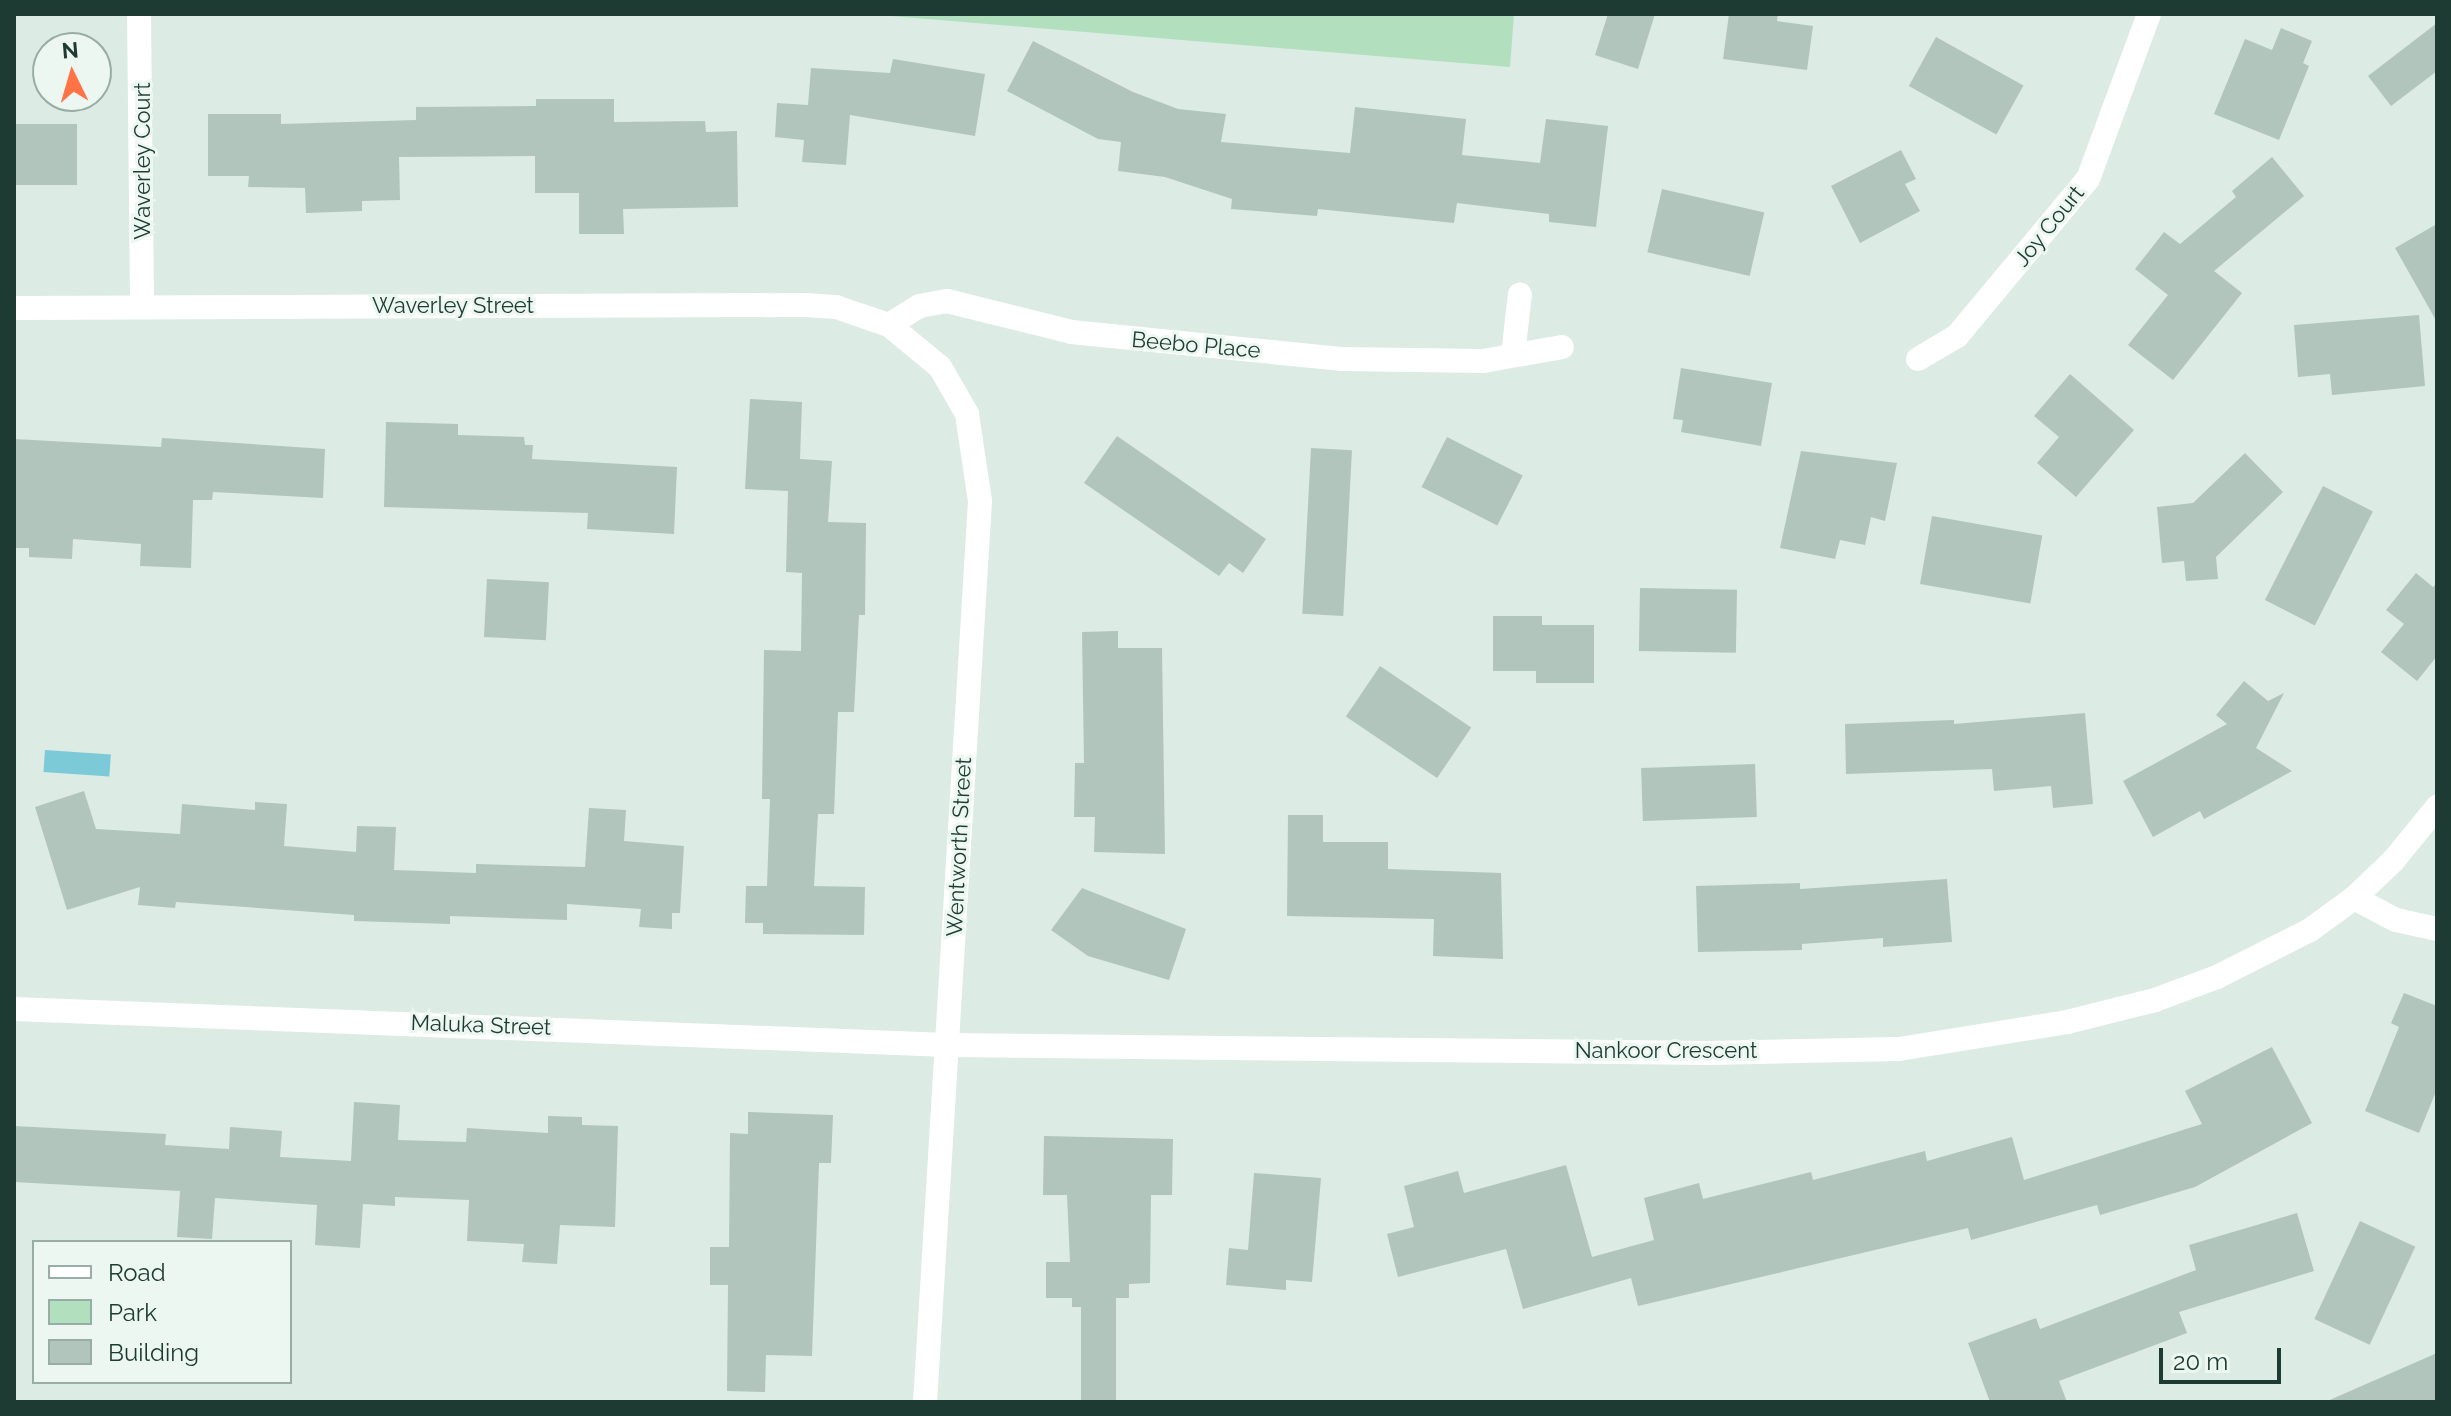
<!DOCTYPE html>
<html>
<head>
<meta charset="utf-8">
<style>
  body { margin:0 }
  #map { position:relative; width:2451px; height:1416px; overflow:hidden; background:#dcebe4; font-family:Raleway,sans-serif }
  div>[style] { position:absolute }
  .green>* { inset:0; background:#b2dfbe }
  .water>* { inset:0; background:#7cc9d7; transform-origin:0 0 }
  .building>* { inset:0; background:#b1c5bd; transform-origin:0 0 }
  .minor>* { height:24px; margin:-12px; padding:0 12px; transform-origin:12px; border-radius:12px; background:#fff }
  span { translate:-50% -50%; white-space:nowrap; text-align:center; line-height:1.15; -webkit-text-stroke:6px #edf7f2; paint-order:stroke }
  .street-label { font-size:22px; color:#1d3b33 }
  .frame { position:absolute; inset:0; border:16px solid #1d3b33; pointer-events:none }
  .legend { position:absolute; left:32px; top:1240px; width:260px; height:144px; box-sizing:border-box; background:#edf7f2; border:2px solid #9aaca6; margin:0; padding:10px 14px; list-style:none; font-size:24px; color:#1d3b33 }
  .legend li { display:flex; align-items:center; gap:16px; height:40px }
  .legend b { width:40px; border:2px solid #9aaca6 }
  .north { position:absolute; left:32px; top:32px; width:80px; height:80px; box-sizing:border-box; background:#edf7f2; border:2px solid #9aaca6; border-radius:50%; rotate:355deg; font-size:22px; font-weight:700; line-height:32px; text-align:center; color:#1d3b33 }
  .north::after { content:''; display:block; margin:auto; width:28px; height:36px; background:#ff7346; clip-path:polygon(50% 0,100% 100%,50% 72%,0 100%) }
  .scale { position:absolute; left:2159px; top:1348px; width:122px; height:36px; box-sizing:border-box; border:4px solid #1d3b33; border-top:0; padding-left:10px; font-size:24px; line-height:28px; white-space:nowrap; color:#1d3b33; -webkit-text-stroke:6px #edf7f2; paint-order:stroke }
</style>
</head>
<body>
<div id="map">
  <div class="green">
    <div style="clip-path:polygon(867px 14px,1514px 14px,1510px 67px)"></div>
  </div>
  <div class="water">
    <div style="left:45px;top:750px;width:66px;height:22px;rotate:4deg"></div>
  </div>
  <div class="building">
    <div style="clip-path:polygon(1608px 14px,1655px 14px,1638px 69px,1595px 55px)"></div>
    <div style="clip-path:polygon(1729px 14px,1778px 14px,1777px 21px,1813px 26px,1807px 70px,1723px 59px)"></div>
    <div style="clip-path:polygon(2437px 23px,2437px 71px,2391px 106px,2368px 76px)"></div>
    <div style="clip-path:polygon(2281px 28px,2312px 41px,2303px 63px,2309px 66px,2279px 140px,2214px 114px,2245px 39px,2272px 50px)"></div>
    <div style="left:1936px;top:37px;width:100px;height:56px;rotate:29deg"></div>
    <div style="clip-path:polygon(1033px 41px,1133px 92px,1178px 109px,1226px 114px,1221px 142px,1350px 153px,1355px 107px,1466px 119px,1462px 155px,1540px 163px,1546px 119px,1608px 126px,1596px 227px,1549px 222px,1549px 214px,1457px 203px,1454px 223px,1318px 209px,1317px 216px,1231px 209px,1232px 199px,1165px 177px,1118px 171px,1121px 142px,1098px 139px,1007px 91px)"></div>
    <div style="clip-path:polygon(893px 59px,985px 74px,975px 136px,850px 115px,846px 165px,802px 162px,804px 140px,775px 137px,777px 103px,808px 105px,811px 68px,890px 73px)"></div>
    <div style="clip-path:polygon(536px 99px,614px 99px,614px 122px,705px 121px,706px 132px,737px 131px,738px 207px,623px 209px,624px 234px,579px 234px,579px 193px,535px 193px,535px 156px,399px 157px,400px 200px,362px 201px,362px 211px,306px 213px,305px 188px,248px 187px,249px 176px,208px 176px,208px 114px,281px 114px,281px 124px,416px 120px,416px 107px,536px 106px)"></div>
    <div style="left:14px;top:124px;width:63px;height:61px"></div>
    <div style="clip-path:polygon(1901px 150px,1916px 179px,1905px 184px,1920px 211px,1860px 243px,1831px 186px)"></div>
    <div style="clip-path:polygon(2272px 157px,2304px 196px,2214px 271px,2242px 293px,2173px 380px,2128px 345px,2168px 295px,2135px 269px,2164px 232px,2180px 244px,2236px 197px,2232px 191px)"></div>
    <div style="left:1662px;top:189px;width:105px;height:65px;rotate:13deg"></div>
    <div style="clip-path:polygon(2437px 224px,2437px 322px,2395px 248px)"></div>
    <div style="clip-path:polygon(2419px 315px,2425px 386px,2332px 395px,2330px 374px,2298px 377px,2294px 325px)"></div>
    <div style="clip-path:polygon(1681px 368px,1772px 383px,1761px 446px,1681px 432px,1683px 420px,1673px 419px)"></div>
    <div style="clip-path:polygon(2070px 374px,2134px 430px,2076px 497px,2037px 463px,2059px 437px,2034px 416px)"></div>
    <div style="clip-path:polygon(750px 399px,802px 402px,800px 459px,832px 461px,828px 522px,866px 523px,865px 615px,859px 615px,854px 712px,838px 712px,834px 814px,818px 814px,814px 886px,865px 887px,864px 935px,763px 934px,763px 923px,745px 923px,746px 886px,767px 886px,770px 799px,762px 799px,764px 650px,801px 651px,802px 573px,786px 572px,788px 491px,745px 489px)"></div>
    <div style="clip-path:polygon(386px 422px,458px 424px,458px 435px,524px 437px,525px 445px,533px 445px,532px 459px,677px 467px,674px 534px,587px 529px,588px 513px,384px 507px)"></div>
    <div style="clip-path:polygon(1117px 436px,1266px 539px,1243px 573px,1229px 563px,1219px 576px,1084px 483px)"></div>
    <div style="left:1447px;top:437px;width:85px;height:56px;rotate:27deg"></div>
    <div style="clip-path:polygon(162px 438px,325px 449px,323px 498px,213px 492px,212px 500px,193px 500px,191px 568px,140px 566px,141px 544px,73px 539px,72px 559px,29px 557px,29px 548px,14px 548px,14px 439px,161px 447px)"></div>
    <div style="left:1311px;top:448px;width:41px;height:166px;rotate:3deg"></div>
    <div style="clip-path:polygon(1801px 451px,1897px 463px,1885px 521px,1871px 517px,1865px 545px,1840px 540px,1835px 559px,1780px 548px)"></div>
    <div style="clip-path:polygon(2245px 453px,2283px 492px,2216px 557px,2218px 579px,2186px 581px,2184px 561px,2162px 563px,2157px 507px,2193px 503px)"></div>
    <div style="left:2323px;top:486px;width:56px;height:128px;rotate:27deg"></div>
    <div style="left:1932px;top:516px;width:112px;height:69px;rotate:10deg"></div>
    <div style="clip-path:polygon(2416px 573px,2433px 587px,2437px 583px,2437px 656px,2417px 681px,2381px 652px,2404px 624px,2386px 610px)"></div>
    <div style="left:487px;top:579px;width:62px;height:58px;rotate:3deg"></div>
    <div style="left:1640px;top:588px;width:97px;height:63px;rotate:1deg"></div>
    <div style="clip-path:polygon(1493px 616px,1542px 616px,1542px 625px,1594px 625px,1594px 683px,1536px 683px,1536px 671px,1493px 671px)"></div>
    <div style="clip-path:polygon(1118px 631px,1118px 648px,1162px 648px,1165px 854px,1094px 852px,1095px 817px,1074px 817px,1075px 763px,1084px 763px,1082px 632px)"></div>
    <div style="left:1380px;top:666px;width:110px;height:61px;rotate:34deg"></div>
    <div style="clip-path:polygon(2244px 681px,2268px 701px,2284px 693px,2256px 748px,2292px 771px,2204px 819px,2200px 811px,2153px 837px,2123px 781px,2227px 724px,2216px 715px)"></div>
    <div style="clip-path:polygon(2085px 713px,2093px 804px,2053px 808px,2051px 786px,1994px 791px,1992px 769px,1846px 774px,1845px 724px,1954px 720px,1954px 724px)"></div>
    <div style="left:1755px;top:764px;width:53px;height:114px;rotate:88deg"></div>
    <div style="clip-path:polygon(84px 791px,96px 829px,180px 834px,182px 804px,255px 810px,255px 802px,287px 804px,284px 846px,356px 852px,357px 826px,396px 827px,394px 870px,476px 873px,476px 864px,585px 867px,589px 808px,626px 810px,624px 841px,684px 846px,680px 913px,672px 913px,672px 929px,639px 927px,641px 909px,567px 904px,567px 920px,450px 916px,450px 924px,354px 921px,354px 915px,176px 902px,175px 908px,138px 905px,140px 887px,67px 910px,35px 807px)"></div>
    <div style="clip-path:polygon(1288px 815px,1323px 815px,1323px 842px,1388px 842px,1388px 869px,1501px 873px,1503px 959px,1433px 956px,1434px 919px,1287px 916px)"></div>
    <div style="clip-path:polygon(1947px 879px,1952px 942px,1883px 947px,1883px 938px,1802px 944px,1802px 950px,1698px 952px,1696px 886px,1800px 883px,1800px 889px)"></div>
    <div style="clip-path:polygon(1082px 888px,1186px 929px,1169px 980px,1088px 956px,1051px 930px)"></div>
    <div style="clip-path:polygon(2404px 993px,2437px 1006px,2437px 1089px,2419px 1133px,2365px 1111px,2399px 1027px,2391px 1023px)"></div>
    <div style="clip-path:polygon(2272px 1047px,2312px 1123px,2195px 1187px,2100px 1215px,2097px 1205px,1971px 1240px,1968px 1228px,1638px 1306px,1631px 1278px,1523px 1309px,1506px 1249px,1398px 1277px,1387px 1234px,1414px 1227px,1404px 1186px,1458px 1171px,1464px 1193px,1566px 1165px,1592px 1257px,1654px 1240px,1644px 1198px,1699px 1183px,1703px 1199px,1811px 1172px,1813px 1180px,1925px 1151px,1927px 1161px,2012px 1137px,2024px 1180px,2202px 1124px,2185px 1091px)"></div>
    <div style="clip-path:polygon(354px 1102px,400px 1105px,398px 1140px,466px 1142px,467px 1128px,548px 1133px,548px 1116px,582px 1117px,582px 1125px,618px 1126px,615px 1227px,560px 1225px,557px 1264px,522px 1262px,524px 1244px,467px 1241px,469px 1200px,395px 1197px,395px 1206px,363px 1204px,360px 1248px,315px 1245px,317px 1205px,215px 1198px,212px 1239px,177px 1237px,180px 1191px,14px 1182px,14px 1126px,166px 1134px,165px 1145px,229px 1149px,230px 1127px,282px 1131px,280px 1157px,351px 1161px)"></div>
    <div style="clip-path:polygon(748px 1112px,833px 1115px,831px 1163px,819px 1163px,812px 1356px,766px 1355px,765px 1392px,727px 1391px,728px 1285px,710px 1285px,710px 1247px,729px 1247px,730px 1133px,748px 1134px)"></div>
    <div style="clip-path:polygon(1044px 1136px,1173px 1139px,1172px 1195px,1151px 1195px,1150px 1283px,1129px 1284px,1129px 1298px,1116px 1298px,1116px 1402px,1081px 1402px,1081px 1307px,1072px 1307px,1072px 1298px,1046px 1298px,1046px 1262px,1070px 1262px,1067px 1195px,1043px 1195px)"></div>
    <div style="clip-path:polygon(1254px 1173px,1321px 1178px,1312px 1282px,1286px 1280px,1286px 1290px,1226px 1285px,1229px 1248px,1248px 1250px)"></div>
    <div style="clip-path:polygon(2297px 1213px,2314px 1271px,2179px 1312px,2187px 1333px,2059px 1381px,2067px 1402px,1990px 1402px,1968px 1343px,2036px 1318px,2040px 1329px,2196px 1270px,2189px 1245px)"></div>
    <div style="left:2360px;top:1221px;width:61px;height:108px;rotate:25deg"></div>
    <div style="clip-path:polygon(2437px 1353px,2437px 1402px,2325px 1402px)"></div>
  </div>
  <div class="minor">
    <div style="left:139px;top:14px;width:293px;rotate:89.4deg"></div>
    <div style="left:14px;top:308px;width:792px;rotate:-0.22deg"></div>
    <div style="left:806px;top:305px;width:30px;rotate:4deg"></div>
    <div style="left:836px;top:307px;width:56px;rotate:18.8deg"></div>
    <div style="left:889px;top:325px;width:66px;rotate:39.5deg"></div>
    <div style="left:940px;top:367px;width:54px;rotate:60.1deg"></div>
    <div style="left:967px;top:414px;width:88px;rotate:81.5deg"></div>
    <div style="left:980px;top:501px;width:903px;rotate:93.49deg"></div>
    <div style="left:889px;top:325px;width:36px;rotate:-32deg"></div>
    <div style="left:919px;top:306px;width:28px;rotate:-10deg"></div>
    <div style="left:947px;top:301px;width:128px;rotate:14deg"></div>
    <div style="left:1071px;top:332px;width:271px;rotate:5.7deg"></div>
    <div style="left:1341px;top:359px;width:142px;rotate:0.8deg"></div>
    <div style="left:1483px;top:361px;width:80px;rotate:-10deg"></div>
    <div style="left:1513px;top:355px;width:61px;rotate:-83.5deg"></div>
    <div style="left:1918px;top:359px;width:45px;rotate:-30.5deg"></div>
    <div style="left:1957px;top:336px;width:204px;rotate:-50.2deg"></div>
    <div style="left:2088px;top:179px;width:176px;rotate:-69.7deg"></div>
    <div style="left:2354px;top:898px;width:47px;rotate:27.6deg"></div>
    <div style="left:2396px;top:920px;width:42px;rotate:12.4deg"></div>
    <div style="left:14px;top:1009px;width:934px;rotate:2.21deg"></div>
    <div style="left:947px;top:1045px;width:762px;rotate:0.6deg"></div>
    <div style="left:1709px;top:1053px;width:190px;rotate:-1.2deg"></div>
    <div style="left:1899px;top:1049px;width:170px;rotate:-9.1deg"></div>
    <div style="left:2067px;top:1022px;width:91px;rotate:-14deg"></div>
    <div style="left:2155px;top:1000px;width:66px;rotate:-20.4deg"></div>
    <div style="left:2217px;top:977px;width:104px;rotate:-26.8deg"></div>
    <div style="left:2310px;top:930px;width:54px;rotate:-36deg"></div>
    <div style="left:2354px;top:898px;width:54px;rotate:-43.5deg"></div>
    <div style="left:2393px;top:861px;width:70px;rotate:-50.8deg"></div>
  </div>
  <div class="street-label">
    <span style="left:143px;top:161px;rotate:-90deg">Waverley Court</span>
    <span style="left:2049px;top:226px;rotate:-51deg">Joy Court</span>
    <span style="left:453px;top:306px">Waverley Street</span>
    <span style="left:1196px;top:345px;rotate:5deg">Beebo Place</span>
    <span style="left:959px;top:847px;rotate:-87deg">Wentworth Street</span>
    <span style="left:481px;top:1025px;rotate:2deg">Maluka Street</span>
    <span style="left:1666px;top:1051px">Nankoor Crescent</span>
  </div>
  <div class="frame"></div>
  <ul class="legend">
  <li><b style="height:10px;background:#fff"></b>Road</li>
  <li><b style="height:22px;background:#b2dfbe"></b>Park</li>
  <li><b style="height:22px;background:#b1c5bd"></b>Building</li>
  </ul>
  <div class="north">N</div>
  <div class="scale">20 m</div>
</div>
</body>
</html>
